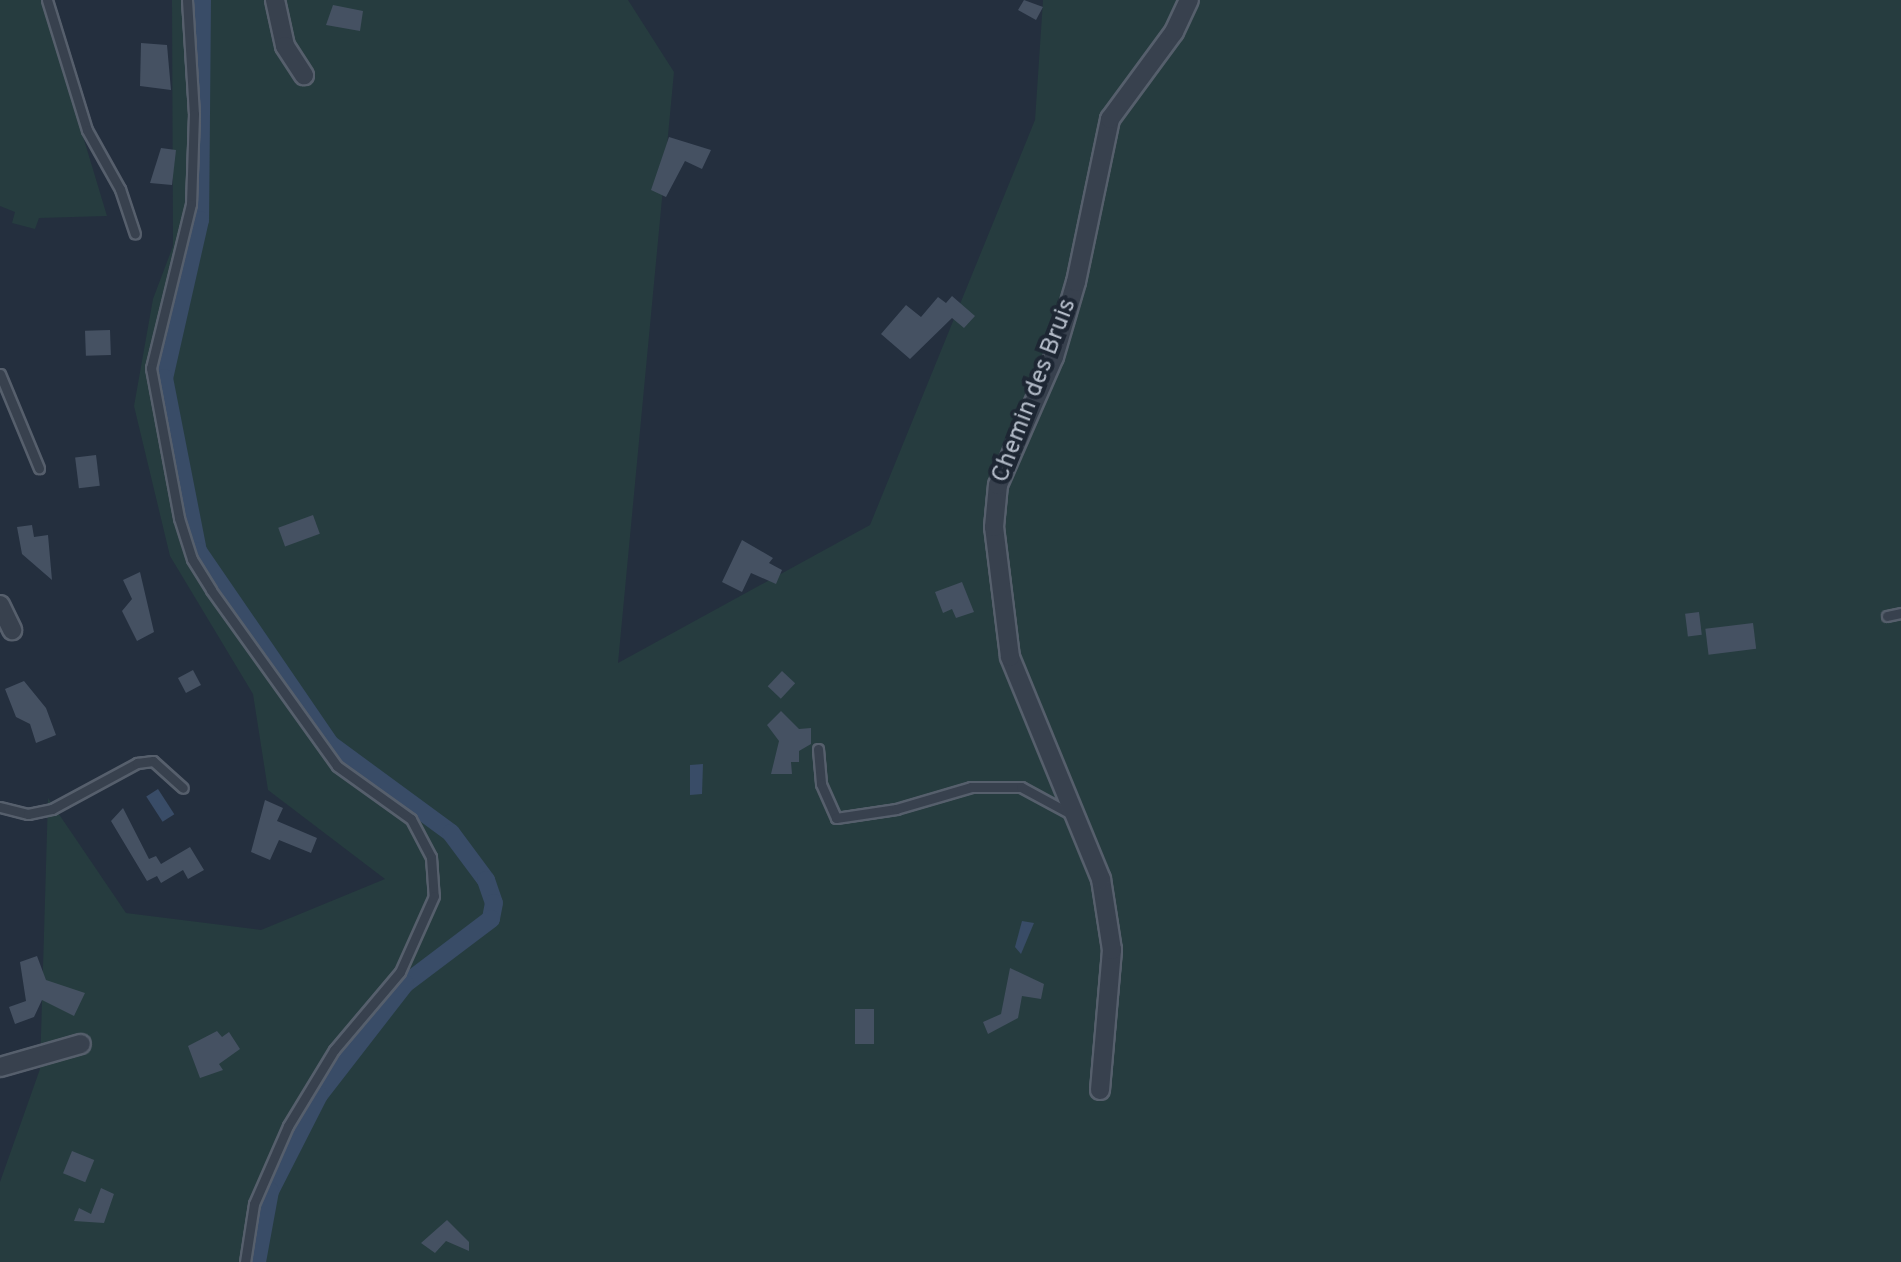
<!DOCTYPE html>
<html>
<head>
<meta charset="utf-8">
<style>
  body { margin:0 }
  #map { position:relative; width:1901px; height:1262px; overflow:hidden; background:#242f3e; font-family:Overpass,sans-serif }
  div>[style] { position:absolute }
  .green>* { inset:0; background:#263c3f }
  .water>* { inset:0; background:#394c67; transform-origin:0 0 }
  .canal>* { height:18px; margin:-9px; padding:0 9px; transform-origin:9px; border-radius:9px; background:#394c67 }
  .building>* { inset:0; background:#455162; transform-origin:0 0 }
  .roads { filter:drop-shadow(2px 0 #565f6c) drop-shadow(-2px 0 #565f6c) drop-shadow(0 2px #565f6c) drop-shadow(0 -2px #565f6c) }
  .lane>* { height:9px; margin:-4.5px; padding:0 4.5px; transform-origin:4.5px; border-radius:4.5px; background:#38414e }
  .street>* { height:18px; margin:-9px; padding:0 9px; transform-origin:9px; border-radius:9px; background:#38414e }
  span { translate:-50% -50%; white-space:nowrap; text-align:center; line-height:1.15; -webkit-text-stroke:8px #1d2633; paint-order:stroke }
  .street-label { font-size:25px; color:#b4bcc9 }
</style>
</head>
<body>
<div id="map">
  <div class="green">
    <div style="clip-path:polygon(0 0,42px 0,107px 216px,39px 218px,35px 229px,12px 223px,15px 212px,0 206px)"></div>
    <div style="clip-path:polygon(172px 0,628px 0,674px 72px,618px 663px,870px 525px,1035px 120px,1043px 0,1901px 0,1901px 1262px,0 1262px,0 1182px,40px 1069px,48px 798px,126px 913px,261px 930px,385px 879px,268px 790px,253px 694px,170px 556px,134px 406px,153px 299px,173px 246px)"></div>
  </div>
  <div class="water">
    <div style="clip-path:polygon(703px 764px,702px 794px,690px 795px,690px 765px)"></div>
    <div style="left:158px;top:789px;width:30px;height:14px;rotate:57deg"></div>
    <div style="clip-path:polygon(1022px 921px,1034px 923px,1021px 954px,1015px 947px)"></div>
  </div>
  <div class="canal">
    <div style="left:202px;top:0;width:220px;rotate:90.5deg"></div>
    <div style="left:200px;top:220px;width:162px;rotate:102.8deg"></div>
    <div style="left:164px;top:378px;width:176px;rotate:78.9deg"></div>
    <div style="left:198px;top:551px;width:234px;rotate:55.6deg"></div>
    <div style="left:330px;top:744px;width:150px;rotate:36.3deg"></div>
    <div style="left:451px;top:833px;width:59px;rotate:53.3deg"></div>
    <div style="left:486px;top:880px;width:24px;rotate:71deg"></div>
    <div style="left:494px;top:903px;width:16px;rotate:101deg"></div>
    <div style="left:491px;top:919px;width:108px;rotate:142.9deg"></div>
    <div style="left:405px;top:984px;width:140px;rotate:127.8deg"></div>
    <div style="left:319px;top:1095px;width:108px;rotate:117deg"></div>
    <div style="left:270px;top:1191px;width:72px;rotate:100.4deg"></div>
  </div>
  <div class="building">
    <div style="clip-path:polygon(1024px 0,1043px 7px,1036px 20px,1018px 10px)"></div>
    <div style="clip-path:polygon(333px 5px,363px 11px,360px 31px,326px 25px)"></div>
    <div style="clip-path:polygon(141px 43px,167px 45px,171px 90px,140px 86px)"></div>
    <div style="clip-path:polygon(669px 137px,711px 150px,702px 169px,685px 161px,666px 197px,651px 190px)"></div>
    <div style="clip-path:polygon(161px 148px,176px 150px,172px 185px,150px 183px)"></div>
    <div style="clip-path:polygon(952px 296px,975px 316px,964px 328px,952px 318px,910px 359px,881px 334px,906px 305px,921px 317px,938px 297px,946px 303px)"></div>
    <div style="left:110px;top:330px;width:25px;height:25px;rotate:88deg"></div>
    <div style="left:96px;top:455px;width:31px;height:21px;rotate:83deg"></div>
    <div style="left:313px;top:515px;width:20px;height:37px;rotate:70deg"></div>
    <div style="clip-path:polygon(32px 525px,34px 537px,48px 535px,52px 580px,22px 554px,17px 527px)"></div>
    <div style="clip-path:polygon(742px 540px,773px 558px,769px 563px,782px 570px,776px 584px,751px 573px,742px 592px,722px 582px)"></div>
    <div style="clip-path:polygon(140px 572px,154px 632px,137px 641px,122px 611px,132px 599px,123px 580px)"></div>
    <div style="clip-path:polygon(962px 582px,974px 612px,956px 618px,952px 609px,943px 613px,935px 592px)"></div>
    <div style="left:1699px;top:612px;width:23px;height:14px;rotate:83deg"></div>
    <div style="left:1753px;top:623px;width:26px;height:48px;rotate:83deg"></div>
    <div style="left:193px;top:670px;width:17px;height:17px;rotate:62deg"></div>
    <div style="left:782px;top:671px;width:18px;height:21px;rotate:43deg"></div>
    <div style="clip-path:polygon(24px 681px,46px 708px,56px 735px,36px 743px,30px 724px,16px 717px,5px 689px)"></div>
    <div style="clip-path:polygon(781px 711px,799px 729px,811px 728px,811px 744px,799px 751px,799px 762px,791px 762px,792px 774px,771px 774px,779px 741px,767px 725px)"></div>
    <div style="clip-path:polygon(265px 800px,283px 808px,277px 821px,317px 838px,311px 853px,279px 840px,270px 860px,251px 852px)"></div>
    <div style="clip-path:polygon(123px 808px,149px 859px,156px 856px,161px 864px,190px 847px,204px 870px,188px 879px,183px 870px,161px 883px,157px 876px,147px 881px,111px 821px)"></div>
    <div style="clip-path:polygon(37px 956px,46px 980px,85px 993px,74px 1016px,42px 1000px,34px 1017px,15px 1024px,9px 1007px,26px 1001px,20px 962px)"></div>
    <div style="clip-path:polygon(1010px 968px,1044px 984px,1041px 999px,1022px 996px,1018px 1018px,988px 1034px,983px 1022px,1001px 1014px)"></div>
    <div style="left:855px;top:1009px;width:19px;height:35px"></div>
    <div style="clip-path:polygon(217px 1031px,222px 1037px,229px 1032px,240px 1049px,219px 1064px,223px 1070px,200px 1078px,188px 1046px)"></div>
    <div style="left:72px;top:1151px;width:24px;height:24px;rotate:22deg"></div>
    <div style="clip-path:polygon(101px 1188px,114px 1194px,104px 1223px,74px 1221px,79px 1208px,91px 1214px)"></div>
    <div style="clip-path:polygon(447px 1220px,469px 1242px,469px 1251px,446px 1241px,435px 1253px,421px 1243px)"></div>
  </div>
  <div class="roads">
    <div class="lane">
      <div style="left:47px;top:0;width:136px;rotate:72.9deg"></div>
      <div style="left:87px;top:130px;width:68px;rotate:60.8deg"></div>
      <div style="left:120px;top:189px;width:47px;rotate:71.6deg"></div>
      <div style="left:187px;top:0;width:114px;rotate:86.5deg"></div>
      <div style="left:194px;top:114px;width:90px;rotate:91.9deg"></div>
      <div style="left:191px;top:204px;width:169px;rotate:103.7deg"></div>
      <div style="left:151px;top:368px;width:153px;rotate:79.4deg"></div>
      <div style="left:179px;top:518px;width:43px;rotate:72.4deg"></div>
      <div style="left:192px;top:559px;width:36px;rotate:58deg"></div>
      <div style="left:211px;top:590px;width:216px;rotate:54.4deg"></div>
      <div style="left:337px;top:766px;width:91px;rotate:35.6deg"></div>
      <div style="left:411px;top:819px;width:43px;rotate:62.2deg"></div>
      <div style="left:431px;top:857px;width:39px;rotate:86deg"></div>
      <div style="left:434px;top:896px;width:83px;rotate:114.1deg"></div>
      <div style="left:400px;top:972px;width:102px;rotate:130.2deg"></div>
      <div style="left:334px;top:1050px;width:89px;rotate:121.2deg"></div>
      <div style="left:288px;top:1126px;width:85px;rotate:113.6deg"></div>
      <div style="left:254px;top:1204px;width:59px;rotate:98.8deg"></div>
      <div style="left:0;top:374px;width:102px;rotate:67.5deg"></div>
      <div style="left:1887px;top:616px;width:14px;rotate:-12deg"></div>
      <div style="left:818px;top:749px;width:35px;rotate:85deg"></div>
      <div style="left:821px;top:784px;width:37px;rotate:66deg"></div>
      <div style="left:836px;top:818px;width:61px;rotate:-8.5deg"></div>
      <div style="left:896px;top:809px;width:78px;rotate:-16.3deg"></div>
      <div style="left:971px;top:787px;width:50px"></div>
      <div style="left:1021px;top:787px;width:57px;rotate:28.4deg"></div>
      <div style="left:0;top:807px;width:29px;rotate:14deg"></div>
      <div style="left:28px;top:814px;width:25px;rotate:-12deg"></div>
      <div style="left:52px;top:809px;width:97px;rotate:-28.4deg"></div>
      <div style="left:137px;top:763px;width:16px;rotate:-7deg"></div>
      <div style="left:153px;top:761px;width:40px;rotate:42deg"></div>
    </div>
    <div class="street">
      <div style="left:275px;top:0;width:47px;rotate:77.7deg"></div>
      <div style="left:285px;top:46px;width:35px;rotate:57deg"></div>
      <div style="left:0;top:605px;width:28px;rotate:64deg"></div>
      <div style="left:0;top:1067px;width:84px;rotate:-15.9deg"></div>
      <div style="left:1100px;top:1090px;width:141px;rotate:-85.1deg"></div>
      <div style="left:1112px;top:950px;width:72px;rotate:-98.8deg"></div>
      <div style="left:1101px;top:879px;width:240px;rotate:-112.3deg"></div>
      <div style="left:1010px;top:657px;width:131px;rotate:-97deg"></div>
      <div style="left:994px;top:527px;width:42px;rotate:-84.6deg"></div>
      <div style="left:998px;top:485px;width:140px;rotate:-66.4deg"></div>
      <div style="left:1054px;top:357px;width:78px;rotate:-73.7deg"></div>
      <div style="left:1076px;top:282px;width:167px;rotate:-78.2deg"></div>
      <div style="left:1110px;top:119px;width:108px;rotate:-53.7deg"></div>
      <div style="left:1174px;top:32px;width:35px;rotate:-65deg"></div>
    </div>
  </div>
  <div class="street-label">
    <span style="left:1035px;top:391px;rotate:-69deg">Chemin des Bruis</span>
  </div>
</div>
</body>
</html>
